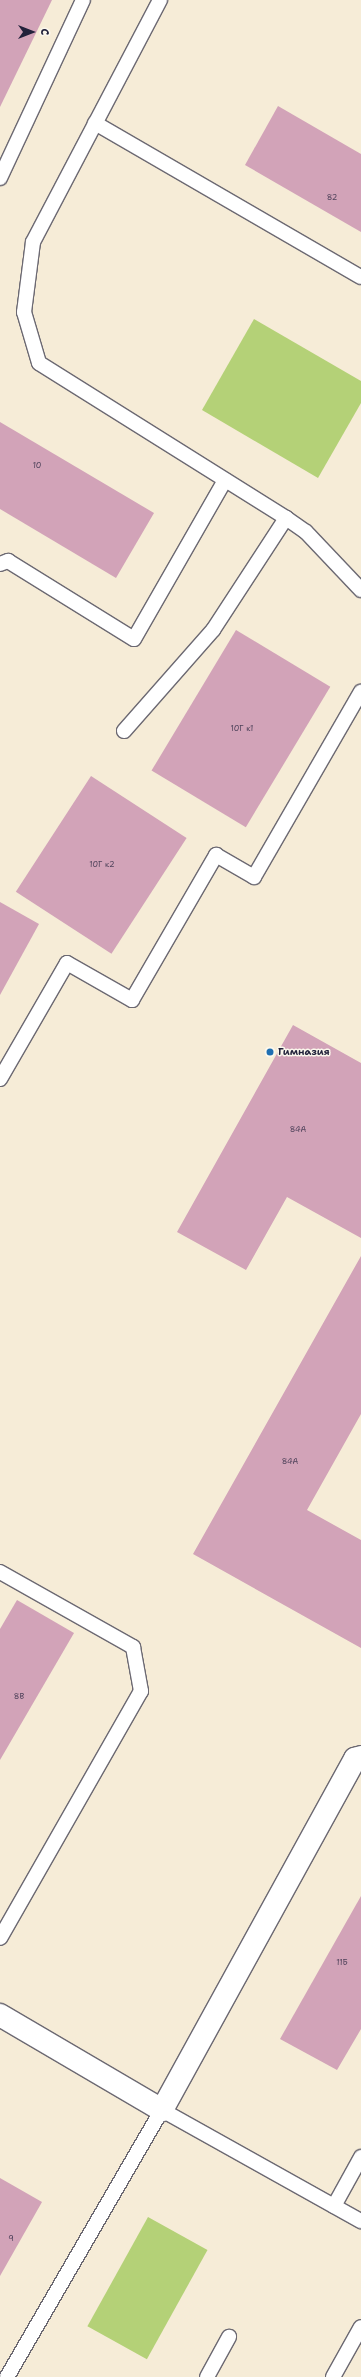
<!DOCTYPE html>
<html>
<head>
<meta charset="utf-8">
<style>
  body { margin:0 }
  #map { position:relative; width:361px; height:2377px; overflow:hidden; background:#f6ecd7; font-family:"Shantell Sans",sans-serif }
  div>[style] { position:absolute }
  .green>* { inset:0; background:#b4d177; transform-origin:0 0 }
  .building>* { inset:0; background:#d2a3b8; transform-origin:0 0 }
  .roads { filter:drop-shadow(1px 0 #6c6972) drop-shadow(-1px 0 #6c6972) drop-shadow(0 1px #6c6972) drop-shadow(0 -1px #6c6972) }
  .service>* { height:14px; margin:-7px; padding:0 7px; transform-origin:7px; border-radius:7px; background:#fff }
  .minor>* { height:22px; margin:-11px; padding:0 11px; transform-origin:11px; border-radius:11px; background:#fff }
  .dots>* { width:11px; height:11px; translate:-50% -50%; box-sizing:border-box; border:2px solid #fbf7ec; border-radius:50% }
  span { translate:-50% -50%; white-space:nowrap; text-align:center; line-height:1.15; -webkit-text-stroke:3px #fbf7ec; paint-order:stroke }
  .number-label { font-size:8px; color:#4e425a }
  .number-label span { -webkit-text-stroke-width:0 }
  .poi-label { font-size:10px; color:#22223b; font-weight:700 }
  .left { translate:0 -50%; text-align:left }
  .north { position:absolute; left:12px; top:12px; width:40px; height:40px; -webkit-text-stroke:3px #fbf7ec; paint-order:stroke; rotate:90deg; font-size:11px; font-weight:700; line-height:16px; text-align:center; color:#22223b }
  .north::after { content:''; display:block; margin:auto; width:14px; height:18px; background:#22223b; clip-path:polygon(50% 0,100% 100%,50% 72%,0 100%) }
</style>
</head>
<body>
<div id="map">
  <div class="green">
    <div style="clip-path:polygon(254px 319px,361px 381px,361px 403px,318px 478px,202px 410px)"></div>
    <div style="left:148px;top:2217px;width:68px;height:125px;rotate:29deg"></div>
  </div>
  <div class="building">
    <div style="clip-path:polygon(0 0,52px 0,0 107px)"></div>
    <div style="clip-path:polygon(278px 106px,361px 154px,361px 232px,245px 165px)"></div>
    <div style="clip-path:polygon(0 422px,154px 513px,116px 578px,0 509px)"></div>
    <div style="left:236px;top:630px;width:110px;height:164px;rotate:31deg"></div>
    <div style="left:91px;top:776px;width:114px;height:138px;rotate:33deg"></div>
    <div style="clip-path:polygon(0 902px,39px 924px,0 995px)"></div>
    <div style="clip-path:polygon(293px 1025px,361px 1063px,361px 1238px,287px 1197px,246px 1270px,177px 1232px)"></div>
    <div style="clip-path:polygon(361px 1256px,361px 1414px,307px 1510px,361px 1540px,361px 1648px,193px 1554px)"></div>
    <div style="clip-path:polygon(17px 1600px,74px 1633px,0 1760px,0 1629px)"></div>
    <div style="clip-path:polygon(361px 1896px,361px 2029px,337px 2070px,280px 2039px)"></div>
    <div style="clip-path:polygon(0 2178px,42px 2202px,0 2276px)"></div>
  </div>
  <div class="roads">
    <div class="service">
      <div style="left:160px;top:0;width:273px;rotate:117.7deg"></div>
      <div style="left:33px;top:242px;width:71px;rotate:97.3deg"></div>
      <div style="left:24px;top:312px;width:53px;rotate:73.6deg"></div>
      <div style="left:39px;top:363px;width:292px;rotate:32.1deg"></div>
      <div style="left:286px;top:518px;width:24px;rotate:35deg"></div>
      <div style="left:306px;top:532px;width:80px;rotate:46.5deg"></div>
      <div style="left:95px;top:123px;width:307px;rotate:30.1deg"></div>
      <div style="left:0;top:178px;width:196px;rotate:-65deg"></div>
      <div style="left:0;top:564px;width:9px;rotate:-21deg"></div>
      <div style="left:8px;top:561px;width:148px;rotate:31.8deg"></div>
      <div style="left:134px;top:639px;width:183px;rotate:-60.2deg"></div>
      <div style="left:124px;top:731px;width:135px;rotate:-48.6deg"></div>
      <div style="left:213px;top:630px;width:134px;rotate:-56.9deg"></div>
      <div style="left:0;top:1079px;width:134px;rotate:-60deg"></div>
      <div style="left:67px;top:963px;width:75px;rotate:29.6deg"></div>
      <div style="left:132px;top:1000px;width:168px;rotate:-59.9deg"></div>
      <div style="left:216px;top:855px;width:44px;rotate:30.1deg"></div>
      <div style="left:254px;top:877px;width:214px;rotate:-60deg"></div>
      <div style="left:0;top:1572px;width:153px;rotate:29.4deg"></div>
      <div style="left:133px;top:1647px;width:45px;rotate:79.7deg"></div>
      <div style="left:141px;top:1691px;width:284px;rotate:119.7deg"></div>
      <div style="left:334px;top:2206px;width:56px;rotate:-61.1deg"></div>
      <div style="left:7px;top:2377px;width:309px;rotate:-59.9deg"></div>
      <div style="left:162px;top:2110px;width:228px;rotate:29.2deg"></div>
      <div style="left:207px;top:2377px;width:46px;rotate:-61.2deg"></div>
      <div style="left:333px;top:2377px;width:57px;rotate:-60.8deg"></div>
    </div>
    <div class="minor">
      <div style="left:0;top:2015px;width:188px;rotate:30.4deg"></div>
      <div style="left:162px;top:2110px;width:401px;rotate:-61.2deg"></div>
      <div style="left:355px;top:1759px;width:6px;rotate:-18deg"></div>
    </div>
  </div>
  <div class="dots">
    <div style="left:270px;top:1052px;background:#1f6fb2"></div>
  </div>
  <div class="number-label">
    <span style="left:332px;top:198px">82</span>
    <span style="left:37px;top:466px">10</span>
    <span style="left:242px;top:729px">10Г к1</span>
    <span style="left:102px;top:865px">10Г к2</span>
    <span style="left:298px;top:1130px">84А</span>
    <span style="left:290px;top:1462px">84А</span>
    <span style="left:19px;top:1697px">8В</span>
    <span style="left:342px;top:1963px">11Б</span>
    <span style="left:11px;top:2239px">9</span>
  </div>
  <div class="poi-label">
    <span class="left" style="left:278px;top:1052px">Гимназия</span>
  </div>
  <div class="north">С</div>
</div>
</body>
</html>
